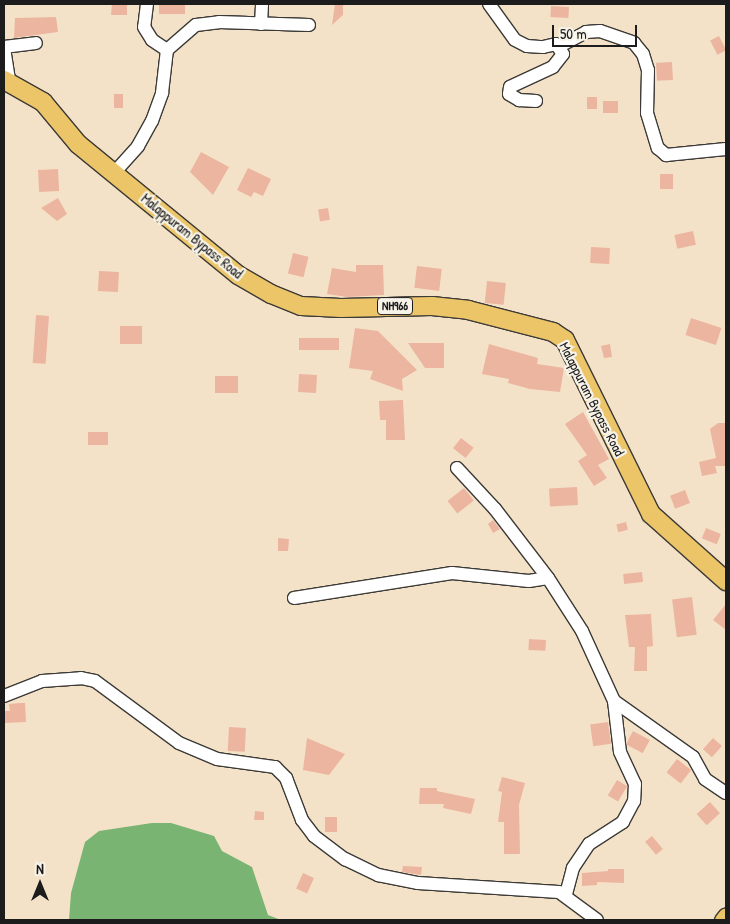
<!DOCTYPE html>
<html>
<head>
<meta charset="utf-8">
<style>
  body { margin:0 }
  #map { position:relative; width:730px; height:924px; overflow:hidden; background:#f4e2c8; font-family:"Patrick Hand",sans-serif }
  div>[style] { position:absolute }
  .forest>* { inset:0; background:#7ab472 }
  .building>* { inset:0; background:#ecb59f; transform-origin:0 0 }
  .roads { filter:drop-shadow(1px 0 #3c3a36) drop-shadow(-1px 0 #3c3a36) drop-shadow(0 1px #3c3a36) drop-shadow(0 -1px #3c3a36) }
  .minor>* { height:12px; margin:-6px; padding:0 6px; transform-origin:6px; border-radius:6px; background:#fff }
  .major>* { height:15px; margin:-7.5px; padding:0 7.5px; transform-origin:7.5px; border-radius:7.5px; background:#edc569 }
  .highway>* { height:18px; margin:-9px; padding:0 9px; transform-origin:9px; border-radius:9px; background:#edc569 }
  span { translate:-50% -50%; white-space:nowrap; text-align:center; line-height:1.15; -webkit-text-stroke:4.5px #f7f3e8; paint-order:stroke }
  .shield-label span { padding:1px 4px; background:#f7f3e8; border:1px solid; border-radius:4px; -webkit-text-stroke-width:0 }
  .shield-label { font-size:12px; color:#1c1c1c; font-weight:700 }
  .street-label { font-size:14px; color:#1c1c1c }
  .frame { position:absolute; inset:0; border:5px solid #1c1c1c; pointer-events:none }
  .north { position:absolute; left:15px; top:859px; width:50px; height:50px; -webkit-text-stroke:4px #f7f3e8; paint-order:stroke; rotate:0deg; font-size:14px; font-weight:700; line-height:20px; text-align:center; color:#1c1c1c }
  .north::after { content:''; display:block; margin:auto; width:18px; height:22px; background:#1c1c1c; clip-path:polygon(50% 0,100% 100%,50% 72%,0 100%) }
  .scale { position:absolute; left:552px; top:25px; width:85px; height:22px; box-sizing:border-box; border:2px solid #1c1c1c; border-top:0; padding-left:6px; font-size:15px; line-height:18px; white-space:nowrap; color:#1c1c1c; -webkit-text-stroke:4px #f7f3e8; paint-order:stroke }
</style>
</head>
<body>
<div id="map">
  <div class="forest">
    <div style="clip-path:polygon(152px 823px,171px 823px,214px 836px,222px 851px,252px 867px,268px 915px,281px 920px,69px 920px,71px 893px,85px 842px,99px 831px)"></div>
  </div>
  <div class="building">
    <div style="clip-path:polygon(112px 4px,127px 5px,127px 15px,111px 15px)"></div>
    <div style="left:159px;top:4px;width:26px;height:10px"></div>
    <div style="clip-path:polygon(335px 4px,343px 4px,343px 15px,332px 25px)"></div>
    <div style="left:551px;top:6px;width:18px;height:11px;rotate:3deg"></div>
    <div style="clip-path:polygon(56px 17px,58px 32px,14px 38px,15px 18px)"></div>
    <div style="left:719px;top:36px;width:16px;height:10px;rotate:63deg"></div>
    <div style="left:672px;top:62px;width:18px;height:16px;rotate:87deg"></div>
    <div style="left:114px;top:94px;width:9px;height:14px"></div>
    <div style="left:587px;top:97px;width:10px;height:12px"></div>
    <div style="left:603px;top:101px;width:15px;height:12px"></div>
    <div style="clip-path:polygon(201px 152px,229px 167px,213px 195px,190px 172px)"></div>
    <div style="clip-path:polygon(248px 168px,271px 179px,263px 196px,254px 192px,251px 197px,237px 190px)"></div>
    <div style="left:58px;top:169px;width:22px;height:20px;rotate:87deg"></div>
    <div style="left:660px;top:174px;width:13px;height:15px"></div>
    <div style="clip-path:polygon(58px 198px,67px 214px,57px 221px,41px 208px)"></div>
    <div style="left:328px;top:208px;width:12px;height:10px;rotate:81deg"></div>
    <div style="left:693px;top:231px;width:14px;height:19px;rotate:78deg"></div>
    <div style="left:591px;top:247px;width:19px;height:16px;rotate:3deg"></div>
    <div style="left:293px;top:253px;width:16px;height:21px;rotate:14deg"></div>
    <div style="clip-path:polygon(356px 265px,383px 265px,384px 295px,347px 297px,327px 294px,332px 268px,356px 272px)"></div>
    <div style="left:417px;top:266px;width:25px;height:22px;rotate:7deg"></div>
    <div style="left:99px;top:271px;width:20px;height:20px;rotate:3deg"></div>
    <div style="left:487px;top:281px;width:19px;height:22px;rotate:6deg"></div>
    <div style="left:36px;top:315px;width:13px;height:48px;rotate:4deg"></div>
    <div style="left:691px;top:318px;width:32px;height:18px;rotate:18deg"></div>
    <div style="left:120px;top:326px;width:22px;height:18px"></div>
    <div style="clip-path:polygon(355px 328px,378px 331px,417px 370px,402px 379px,403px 391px,370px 379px,373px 371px,349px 368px)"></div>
    <div style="left:299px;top:338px;width:40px;height:12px"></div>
    <div style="clip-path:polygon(408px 343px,444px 343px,444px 368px,425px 368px)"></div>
    <div style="clip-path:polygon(489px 344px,538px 358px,537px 364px,564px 368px,560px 392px,530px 389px,508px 383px,509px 379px,482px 374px)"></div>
    <div style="clip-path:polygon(610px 344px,612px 357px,604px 358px,601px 346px)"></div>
    <div style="left:299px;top:374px;width:18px;height:18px;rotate:3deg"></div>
    <div style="left:215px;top:376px;width:23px;height:17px"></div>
    <div style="clip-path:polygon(403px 400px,405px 440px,386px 440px,386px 420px,380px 420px,379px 401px)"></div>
    <div style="clip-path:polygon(583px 412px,609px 459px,598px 465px,607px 478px,594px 486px,578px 461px,587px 455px,565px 424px)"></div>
    <div style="clip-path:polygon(718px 423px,726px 423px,726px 466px,715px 466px,717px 473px,702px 476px,699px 462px,716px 458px,710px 429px)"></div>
    <div style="left:108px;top:432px;width:13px;height:20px;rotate:90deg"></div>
    <div style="left:461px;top:438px;width:16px;height:13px;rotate:38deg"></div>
    <div style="left:577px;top:487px;width:18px;height:28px;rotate:87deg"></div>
    <div style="left:464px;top:488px;width:16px;height:21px;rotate:52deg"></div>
    <div style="left:685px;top:490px;width:14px;height:16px;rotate:69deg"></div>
    <div style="clip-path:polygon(493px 520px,500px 529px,493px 533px,488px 524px)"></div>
    <div style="left:626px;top:522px;width:8px;height:10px;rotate:76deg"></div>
    <div style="left:706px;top:528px;width:16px;height:11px;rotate:22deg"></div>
    <div style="clip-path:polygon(278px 538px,289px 539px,288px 551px,278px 551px)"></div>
    <div style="left:642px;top:572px;width:10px;height:19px;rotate:84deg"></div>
    <div style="left:692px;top:597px;width:38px;height:20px;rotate:83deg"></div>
    <div style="clip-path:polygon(726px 604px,726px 630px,713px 620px)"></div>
    <div style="clip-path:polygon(651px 614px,653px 646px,647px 647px,647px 671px,634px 671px,635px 647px,629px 647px,625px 615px)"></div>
    <div style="left:529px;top:639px;width:17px;height:11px;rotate:3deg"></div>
    <div style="clip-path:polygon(20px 703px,25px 703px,26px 722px,4px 723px,4px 711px,10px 711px,9px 704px)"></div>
    <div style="left:608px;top:722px;width:22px;height:18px;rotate:82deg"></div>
    <div style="left:229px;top:727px;width:17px;height:24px;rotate:3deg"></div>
    <div style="left:633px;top:731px;width:19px;height:15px;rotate:28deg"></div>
    <div style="clip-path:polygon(307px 738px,345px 754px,329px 775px,303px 770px)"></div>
    <div style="left:713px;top:738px;width:12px;height:15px;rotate:42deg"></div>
    <div style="left:677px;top:759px;width:18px;height:17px;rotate:38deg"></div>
    <div style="clip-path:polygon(502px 777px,525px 783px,519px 805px,520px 854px,504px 854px,504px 822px,498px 822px,502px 792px,498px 791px)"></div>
    <div style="left:617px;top:780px;width:12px;height:18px;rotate:31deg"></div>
    <div style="clip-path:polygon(420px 788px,437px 788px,437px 791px,475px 799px,471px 814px,443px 808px,444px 804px,419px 804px)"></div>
    <div style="left:710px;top:802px;width:15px;height:18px;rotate:48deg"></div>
    <div style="clip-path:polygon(255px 811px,264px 812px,264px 820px,254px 820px)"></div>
    <div style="left:325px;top:817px;width:12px;height:15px"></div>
    <div style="left:652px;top:836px;width:17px;height:9px;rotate:50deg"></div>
    <div style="clip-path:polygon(403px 866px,422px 867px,421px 875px,402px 872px)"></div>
    <div style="clip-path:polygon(608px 869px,624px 869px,624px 883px,597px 882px,597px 885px,582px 886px,582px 873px,608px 871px)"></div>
    <div style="left:303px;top:873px;width:12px;height:17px;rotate:24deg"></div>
  </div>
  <div class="roads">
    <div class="minor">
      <div style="left:147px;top:4px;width:23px;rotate:97deg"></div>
      <div style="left:144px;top:27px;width:15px;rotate:58deg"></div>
      <div style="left:152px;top:40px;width:18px;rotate:34deg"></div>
      <div style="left:167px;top:50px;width:38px;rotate:-41deg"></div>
      <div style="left:196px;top:25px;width:23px;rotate:-7deg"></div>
      <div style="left:219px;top:22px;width:90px;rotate:1.9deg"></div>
      <div style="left:489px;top:4px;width:44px;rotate:54.2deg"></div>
      <div style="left:515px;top:40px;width:13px;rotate:27deg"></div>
      <div style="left:527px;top:46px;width:16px;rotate:4deg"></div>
      <div style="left:543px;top:47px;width:13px;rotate:-13deg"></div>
      <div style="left:556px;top:44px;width:12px;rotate:55deg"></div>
      <div style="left:563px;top:54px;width:16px;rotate:128deg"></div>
      <div style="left:553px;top:67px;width:47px;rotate:155.1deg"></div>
      <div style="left:510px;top:87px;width:7px;rotate:98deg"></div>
      <div style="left:509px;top:94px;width:12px;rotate:31deg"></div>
      <div style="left:519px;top:100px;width:17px;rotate:3deg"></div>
      <div style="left:261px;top:24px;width:20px;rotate:-87deg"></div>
      <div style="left:4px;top:47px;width:32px;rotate:-7deg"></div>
      <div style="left:558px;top:47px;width:32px;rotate:-28deg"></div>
      <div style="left:586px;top:32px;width:14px;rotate:-4deg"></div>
      <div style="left:600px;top:31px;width:36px;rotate:19deg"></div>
      <div style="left:634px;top:43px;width:14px;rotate:51deg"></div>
      <div style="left:643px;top:54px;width:17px;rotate:73deg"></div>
      <div style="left:648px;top:70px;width:43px;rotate:91.3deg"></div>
      <div style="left:647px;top:113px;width:37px;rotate:73deg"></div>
      <div style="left:658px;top:148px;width:11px;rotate:41deg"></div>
      <div style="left:666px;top:155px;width:60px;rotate:-5.7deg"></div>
      <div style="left:4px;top:48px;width:33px;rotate:81deg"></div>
      <div style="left:114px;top:173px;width:36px;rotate:-48deg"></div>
      <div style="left:138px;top:146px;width:29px;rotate:-61deg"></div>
      <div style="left:152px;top:121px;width:30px;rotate:-70deg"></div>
      <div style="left:162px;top:93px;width:43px;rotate:-83.4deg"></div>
      <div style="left:457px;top:468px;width:56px;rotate:47.2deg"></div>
      <div style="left:495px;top:509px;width:87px;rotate:52.5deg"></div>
      <div style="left:548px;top:578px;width:63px;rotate:57.3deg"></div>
      <div style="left:582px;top:631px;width:77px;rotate:65.4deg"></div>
      <div style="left:614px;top:701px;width:51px;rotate:83.3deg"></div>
      <div style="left:620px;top:752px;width:35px;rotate:65deg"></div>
      <div style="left:635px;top:784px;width:17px;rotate:93deg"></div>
      <div style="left:634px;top:801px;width:24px;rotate:118deg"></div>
      <div style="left:623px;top:822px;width:40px;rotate:147.1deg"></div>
      <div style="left:589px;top:844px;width:29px;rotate:124deg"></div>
      <div style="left:573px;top:868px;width:28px;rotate:105deg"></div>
      <div style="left:294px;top:598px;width:160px;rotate:-9deg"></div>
      <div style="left:452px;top:573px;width:77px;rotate:5.9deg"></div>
      <div style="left:529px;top:581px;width:19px;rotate:-9deg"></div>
      <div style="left:4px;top:696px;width:41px;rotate:-21.5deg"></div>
      <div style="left:42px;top:681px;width:39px;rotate:-4deg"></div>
      <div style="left:81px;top:678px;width:14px;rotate:12deg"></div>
      <div style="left:95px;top:681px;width:104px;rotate:36.4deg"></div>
      <div style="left:179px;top:743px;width:41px;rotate:22.8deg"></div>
      <div style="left:217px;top:759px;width:59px;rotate:7.9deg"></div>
      <div style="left:275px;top:767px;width:16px;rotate:45deg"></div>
      <div style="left:286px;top:778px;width:45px;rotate:69.1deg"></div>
      <div style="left:302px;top:820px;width:20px;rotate:53deg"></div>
      <div style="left:314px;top:836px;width:39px;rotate:37deg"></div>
      <div style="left:345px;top:859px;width:37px;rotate:26deg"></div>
      <div style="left:378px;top:875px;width:41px;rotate:11.3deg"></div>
      <div style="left:418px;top:883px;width:141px;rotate:3.7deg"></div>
      <div style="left:559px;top:892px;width:47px;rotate:36.4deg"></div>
      <div style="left:614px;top:701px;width:97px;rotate:35.3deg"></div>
      <div style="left:693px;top:757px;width:25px;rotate:61deg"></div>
      <div style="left:705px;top:779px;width:25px;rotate:34deg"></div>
    </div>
    <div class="major">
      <div style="left:722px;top:920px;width:6px;rotate:-51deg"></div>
    </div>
    <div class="highway">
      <div style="left:4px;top:80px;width:45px;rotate:29.4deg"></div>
      <div style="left:43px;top:102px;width:55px;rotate:50.2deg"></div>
      <div style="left:78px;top:144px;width:207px;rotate:39.3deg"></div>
      <div style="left:238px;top:275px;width:38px;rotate:30deg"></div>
      <div style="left:271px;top:294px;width:32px;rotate:22deg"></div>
      <div style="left:301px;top:306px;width:40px;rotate:2.9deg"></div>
      <div style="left:341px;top:308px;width:91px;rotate:-1.3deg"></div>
      <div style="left:432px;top:306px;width:36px;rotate:6deg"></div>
      <div style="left:468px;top:310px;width:88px;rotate:14.5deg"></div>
      <div style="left:553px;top:332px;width:14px;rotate:34deg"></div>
      <div style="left:565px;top:340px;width:194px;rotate:63.7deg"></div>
      <div style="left:651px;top:514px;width:101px;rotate:41.8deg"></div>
    </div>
  </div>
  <div class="shield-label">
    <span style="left:395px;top:306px">NH966</span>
  </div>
  <div class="street-label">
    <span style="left:192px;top:236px;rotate:39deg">Malappuram Bypass Road</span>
    <span style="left:592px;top:399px;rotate:63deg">Malappuram Bypass Road</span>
  </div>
  <div class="frame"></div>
  <div class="north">N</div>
  <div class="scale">50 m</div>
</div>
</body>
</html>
